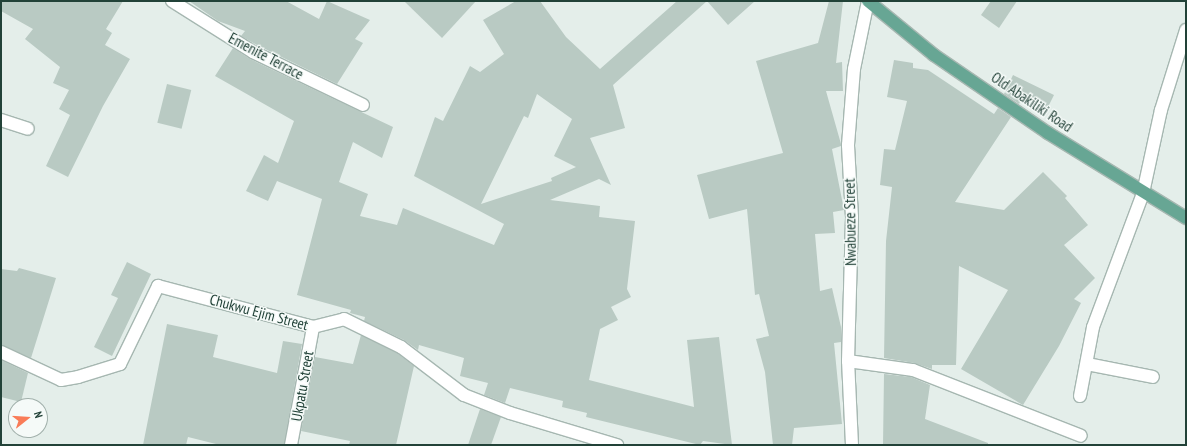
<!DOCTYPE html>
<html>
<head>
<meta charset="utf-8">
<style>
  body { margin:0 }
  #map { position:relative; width:1187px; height:446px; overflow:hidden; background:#e4eeea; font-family:"PT Sans Narrow",sans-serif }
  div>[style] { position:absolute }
  .building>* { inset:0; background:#b9cac3; transform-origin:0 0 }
  .roads { filter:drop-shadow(1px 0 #a6b7b1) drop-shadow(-1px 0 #a6b7b1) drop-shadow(0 1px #a6b7b1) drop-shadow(0 -1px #a6b7b1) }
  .minor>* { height:12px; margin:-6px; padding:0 6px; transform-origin:6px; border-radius:6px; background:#fff }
  .major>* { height:12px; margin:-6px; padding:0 6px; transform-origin:6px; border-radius:6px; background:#67a694 }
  span { translate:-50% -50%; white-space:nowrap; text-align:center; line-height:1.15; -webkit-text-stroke:3px #f5faf8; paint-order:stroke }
  .street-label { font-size:15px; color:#224238 }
  .frame { position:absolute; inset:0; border:2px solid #224238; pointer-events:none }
  .north { position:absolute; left:8px; top:398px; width:40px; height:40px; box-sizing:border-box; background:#f5faf8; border:1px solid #a1b0ab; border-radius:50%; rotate:73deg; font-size:11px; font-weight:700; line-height:16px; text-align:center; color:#224238 }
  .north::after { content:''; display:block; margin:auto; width:14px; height:18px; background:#f97c58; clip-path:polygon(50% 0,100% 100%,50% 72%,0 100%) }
</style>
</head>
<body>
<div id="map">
  <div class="building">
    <div style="clip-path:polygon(1px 1px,123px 1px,106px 29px,112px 33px,105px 45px,130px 59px,103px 106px,68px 177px,46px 166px,70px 115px,59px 109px,69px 90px,53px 83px,60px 67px,25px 39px,33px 29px,1px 11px)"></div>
    <div style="clip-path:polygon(189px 1px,286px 1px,319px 19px,327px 1px,370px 20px,355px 39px,363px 43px,337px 84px,257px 45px,241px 36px,245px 31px,218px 21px)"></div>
    <div style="clip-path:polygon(404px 1px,476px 1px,442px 38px)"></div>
    <div style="clip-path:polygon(evenodd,516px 1px,540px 1px,566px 37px,600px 69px,677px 1px,755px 1px,728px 25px,707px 1px,613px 85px,625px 128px,590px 138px,611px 185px,599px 179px,550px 200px,600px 206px,599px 217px,635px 221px,627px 289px,631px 297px,611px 307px,618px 320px,600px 329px,589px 380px,694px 407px,687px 340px,719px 337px,732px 445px,703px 441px,700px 445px,586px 417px,587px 413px,562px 407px,563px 401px,510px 388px,505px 403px,484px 395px,488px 383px,460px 376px,464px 358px,419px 345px,418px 350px,404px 340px,364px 321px,365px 317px,350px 313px,351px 310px,297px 295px,322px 199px,277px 181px,268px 201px,246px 191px,264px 155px,278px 163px,294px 121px,215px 76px,233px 48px,250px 59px,393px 127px,382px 158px,353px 142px,339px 182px,368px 194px,360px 216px,397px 225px,403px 208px,494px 245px,504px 224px,414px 176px,435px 117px,443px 121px,470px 66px,480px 72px,504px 54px,483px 20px,516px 1px,537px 94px,572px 119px,554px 156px,576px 167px,551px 178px,552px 181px,481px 204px,524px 116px,528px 118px,537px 94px)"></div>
    <div style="clip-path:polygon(829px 1px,843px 1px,836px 63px,842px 62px,843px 91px,826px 91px,841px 144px,841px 146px,832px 149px,844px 210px,833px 212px,835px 233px,815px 234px,820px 291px,832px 288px,841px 327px,841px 342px,834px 343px,842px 424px,794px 428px,792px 445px,773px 445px,765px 372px,756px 339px,769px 336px,759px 294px,755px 295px,747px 209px,709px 219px,697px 175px,783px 153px,756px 61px,818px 43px)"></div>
    <div style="clip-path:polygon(991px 1px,1017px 1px,999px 28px,981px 15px)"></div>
    <div style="clip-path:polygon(894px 60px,913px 63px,913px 68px,928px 70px,994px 114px,998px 108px,1011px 117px,955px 202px,1004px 210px,1043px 172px,1067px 196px,1065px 198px,1088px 225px,1064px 245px,1095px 278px,1074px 299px,1081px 303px,1059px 346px,1023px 405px,961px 369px,1008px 290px,959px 266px,956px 365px,932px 365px,932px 369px,914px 363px,884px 358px,886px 241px,892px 187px,880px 185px,884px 149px,895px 150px,907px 101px,887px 97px)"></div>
    <div style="clip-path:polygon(1013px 75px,1054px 95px,1045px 113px,1021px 101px,1019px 104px,1004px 94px)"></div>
    <div style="left:167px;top:84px;width:25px;height:40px;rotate:14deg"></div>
    <div style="clip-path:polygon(127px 262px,151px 274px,112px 356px,94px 347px,118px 298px,111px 295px)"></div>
    <div style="clip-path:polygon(19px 268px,56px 278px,31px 358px,1px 345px,1px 269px,17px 271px)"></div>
    <div style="clip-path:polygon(167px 324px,218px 335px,213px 357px,277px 373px,283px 341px,302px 344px,284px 445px,220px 445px,188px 437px,186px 445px,143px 445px)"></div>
    <div style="clip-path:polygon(361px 335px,397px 353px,414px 366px,396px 445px,349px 445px,350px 441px,301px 431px,315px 357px,353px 364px)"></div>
    <div style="clip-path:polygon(1px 360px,28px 373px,21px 402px,1px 397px)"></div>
    <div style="clip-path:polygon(884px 374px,911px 377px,930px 385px,925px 419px,988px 443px,988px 445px,883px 445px)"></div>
    <div style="clip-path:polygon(480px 409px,501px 417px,491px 445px,468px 445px)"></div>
  </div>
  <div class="roads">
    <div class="minor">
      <div style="left:172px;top:1px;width:96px;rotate:32.2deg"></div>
      <div style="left:253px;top:52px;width:122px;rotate:25.7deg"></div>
      <div style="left:1px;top:120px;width:28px;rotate:18deg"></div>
      <div style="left:1px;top:352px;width:66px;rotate:25deg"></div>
      <div style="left:61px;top:380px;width:17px;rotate:-10deg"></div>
      <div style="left:78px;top:377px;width:44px;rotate:-17.2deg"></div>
      <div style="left:120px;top:364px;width:87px;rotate:-64deg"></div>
      <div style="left:158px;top:286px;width:160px;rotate:14.8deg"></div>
      <div style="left:313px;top:327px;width:32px;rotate:-14deg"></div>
      <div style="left:344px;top:319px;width:64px;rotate:26.2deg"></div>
      <div style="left:401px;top:347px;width:79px;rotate:37.3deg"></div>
      <div style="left:464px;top:395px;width:49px;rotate:21.4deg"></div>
      <div style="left:510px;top:413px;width:112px;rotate:16.7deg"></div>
      <div style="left:848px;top:361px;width:66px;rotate:7.9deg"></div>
      <div style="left:913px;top:370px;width:180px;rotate:21.4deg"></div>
      <div style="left:1087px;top:364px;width:67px;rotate:11.1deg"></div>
      <div style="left:1080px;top:396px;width:70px;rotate:-79.3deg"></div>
      <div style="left:1093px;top:327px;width:143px;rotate:-69.5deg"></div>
      <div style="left:1143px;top:193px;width:85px;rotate:-77.8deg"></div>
      <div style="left:1161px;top:110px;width:84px;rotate:-72.6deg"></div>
      <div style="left:291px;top:445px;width:120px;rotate:-79.4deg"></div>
      <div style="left:852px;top:445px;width:84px;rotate:-92.7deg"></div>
      <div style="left:848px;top:361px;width:144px;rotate:-88.4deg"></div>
      <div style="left:852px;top:217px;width:72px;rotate:-93.2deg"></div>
      <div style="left:848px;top:145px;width:76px;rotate:-85.5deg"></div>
      <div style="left:854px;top:69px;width:69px;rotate:-78.4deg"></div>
    </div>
    <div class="major">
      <div style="left:868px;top:1px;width:85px;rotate:39.3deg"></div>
      <div style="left:934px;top:55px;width:138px;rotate:34.4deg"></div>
      <div style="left:1048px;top:133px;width:162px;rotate:31.6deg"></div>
    </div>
  </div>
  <div class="street-label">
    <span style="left:266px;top:56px;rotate:28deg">Emenite Terrace</span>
    <span style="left:1032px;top:102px;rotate:34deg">Old Abakiliki Road</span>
    <span style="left:850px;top:222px;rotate:-91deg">Nwabueze Street</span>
    <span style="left:259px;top:312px;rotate:15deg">Chukwu Ejim Street</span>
    <span style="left:302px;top:386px;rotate:-80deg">Ukpatu Street</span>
  </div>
  <div class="frame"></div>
  <div class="north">N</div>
</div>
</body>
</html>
